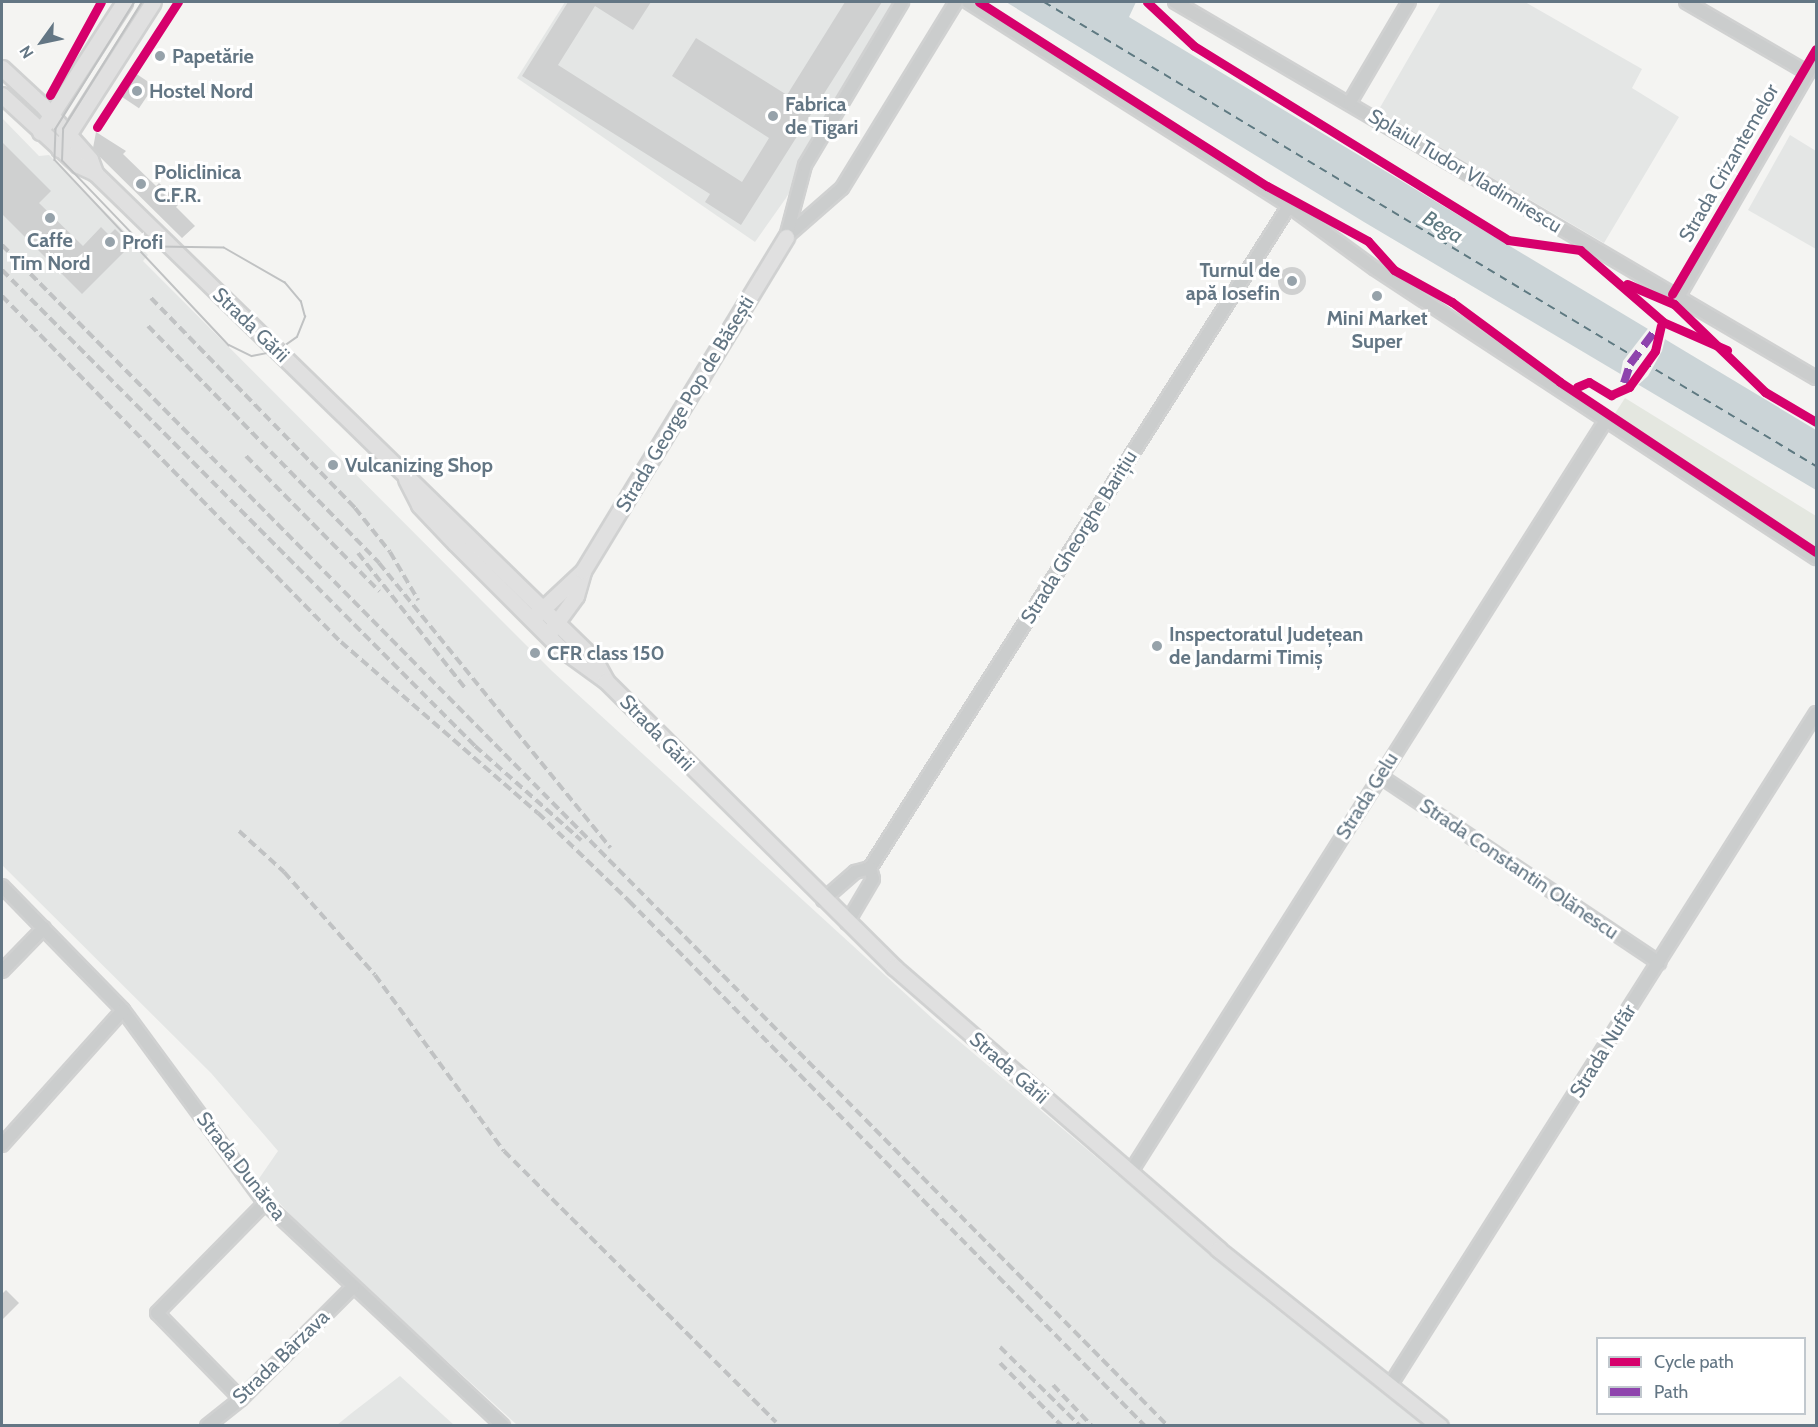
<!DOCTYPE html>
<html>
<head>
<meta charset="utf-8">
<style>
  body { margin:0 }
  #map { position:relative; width:1818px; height:1427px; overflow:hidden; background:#f4f4f2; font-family:Cabin,sans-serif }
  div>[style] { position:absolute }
  .built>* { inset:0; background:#e4e6e5 }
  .green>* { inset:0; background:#e4e7e0 }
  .water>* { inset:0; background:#cbd4d7 }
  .pier>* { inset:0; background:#f4f4f2 }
  .ferry>* { height:1.5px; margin-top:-0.75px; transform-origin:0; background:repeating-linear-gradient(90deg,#5e7981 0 8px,transparent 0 14px) }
  .building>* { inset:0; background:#cfd0d0; transform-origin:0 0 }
  .round { border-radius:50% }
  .roads { filter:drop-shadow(2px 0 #d0d1d1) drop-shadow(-2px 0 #d0d1d1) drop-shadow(0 2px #d0d1d1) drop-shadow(0 -2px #d0d1d1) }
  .minor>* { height:12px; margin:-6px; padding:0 6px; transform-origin:6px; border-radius:6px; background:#cbcdcd }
  .major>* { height:15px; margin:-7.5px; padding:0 7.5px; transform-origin:7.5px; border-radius:7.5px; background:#e0e0e0 }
  .tram>* { height:1.5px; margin:-0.75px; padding:0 0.75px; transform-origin:0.75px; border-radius:0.75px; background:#c0c2c3 }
  .rail>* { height:4px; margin-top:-2px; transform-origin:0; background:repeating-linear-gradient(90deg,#c0c2c3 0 9px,transparent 0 13.5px) }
  .quiet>* { height:8px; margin-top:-4px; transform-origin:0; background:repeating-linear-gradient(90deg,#8e44ad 0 15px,transparent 0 23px) }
  .cycleway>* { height:9px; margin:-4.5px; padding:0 4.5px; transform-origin:4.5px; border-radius:4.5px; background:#d6006c }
  .dots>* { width:16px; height:16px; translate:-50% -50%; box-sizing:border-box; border:3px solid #fff; border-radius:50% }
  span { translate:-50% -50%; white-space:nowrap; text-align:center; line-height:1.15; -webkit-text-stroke:6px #fff; paint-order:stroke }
  .poi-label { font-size:20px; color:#637684; font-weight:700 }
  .left { translate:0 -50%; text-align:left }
  .right { translate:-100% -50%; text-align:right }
  .street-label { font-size:20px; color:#637684 }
  .water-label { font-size:21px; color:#5e7981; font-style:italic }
  .frame { position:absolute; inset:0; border:3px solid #637684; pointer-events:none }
  .legend { position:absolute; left:1596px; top:1337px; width:210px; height:78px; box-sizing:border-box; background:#fff; border:2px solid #c1c8ce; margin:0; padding:8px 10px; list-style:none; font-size:18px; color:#637684 }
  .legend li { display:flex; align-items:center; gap:12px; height:30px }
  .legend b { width:30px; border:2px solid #c1c8ce }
  .north { position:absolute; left:12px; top:12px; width:60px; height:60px; -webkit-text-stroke:4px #fff; paint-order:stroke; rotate:237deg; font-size:16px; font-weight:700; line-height:24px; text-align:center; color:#637684 }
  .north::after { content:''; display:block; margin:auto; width:21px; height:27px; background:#637684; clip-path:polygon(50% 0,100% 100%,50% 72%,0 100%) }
</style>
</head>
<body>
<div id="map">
  <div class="built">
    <div style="clip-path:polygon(565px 2px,901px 2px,786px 198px,755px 242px,517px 78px)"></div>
    <div style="clip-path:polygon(1441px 2px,1525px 2px,1642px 69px,1632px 88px,1679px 117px,1604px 243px,1378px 111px)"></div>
    <div style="clip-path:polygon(2px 118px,39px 156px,49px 155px,148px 255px,143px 261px,552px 671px,933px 1019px,1265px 1300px,1423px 1425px,517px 1425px,310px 1236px,258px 1180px,278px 1151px,211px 1073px,2px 865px)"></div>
    <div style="clip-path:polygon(1790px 135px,1816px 151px,1816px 249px,1748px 210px)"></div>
    <div style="clip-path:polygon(400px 1376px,454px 1425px,337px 1425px,353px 1412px)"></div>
  </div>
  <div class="green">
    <div style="clip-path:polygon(1625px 398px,1816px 516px,1816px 550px,1614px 415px)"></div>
  </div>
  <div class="water">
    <div style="clip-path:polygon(1006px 2px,1136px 2px,1129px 17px,1816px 430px,1816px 490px,1364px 222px)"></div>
  </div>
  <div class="pier">
    <div style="clip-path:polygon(1650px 326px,1666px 335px,1662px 351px,1648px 376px,1636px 387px,1620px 377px,1623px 361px)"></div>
  </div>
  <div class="ferry">
    <div style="left:1044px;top:2px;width:901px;rotate:31.01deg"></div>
  </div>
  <div class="building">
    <div style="clip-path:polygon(568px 2px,651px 2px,633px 30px,595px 6px,558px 65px,742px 182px,769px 138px,672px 76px,696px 38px,787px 95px,845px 2px,882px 2px,741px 225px,705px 202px,710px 194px,522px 76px)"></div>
    <div style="left:135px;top:73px;width:23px;height:27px;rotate:34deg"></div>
    <div style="clip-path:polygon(96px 132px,126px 151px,123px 154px,156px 186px,159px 183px,180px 203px,176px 207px,195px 226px,182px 238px,99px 156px,93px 148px)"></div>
    <div style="clip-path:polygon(2px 142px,51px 191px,39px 203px,83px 246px,101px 227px,109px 235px,115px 229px,131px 245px,82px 294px,2px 214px)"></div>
    <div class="round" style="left:1278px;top:267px;width:28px;height:28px"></div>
    <div style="clip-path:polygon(6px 1290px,19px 1303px,2px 1320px,2px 1294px)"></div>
  </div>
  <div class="roads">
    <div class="minor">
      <div style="left:968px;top:2px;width:380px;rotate:32.4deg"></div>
      <div style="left:1289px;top:206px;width:105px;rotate:36.1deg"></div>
      <div style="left:1374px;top:268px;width:529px;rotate:33.27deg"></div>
      <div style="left:1175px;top:2px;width:743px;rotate:30.4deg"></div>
      <div style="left:1686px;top:2px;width:141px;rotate:30.2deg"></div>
      <div style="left:1350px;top:102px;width:116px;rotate:-59.5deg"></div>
      <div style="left:786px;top:237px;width:74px;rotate:-41.2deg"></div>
      <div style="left:842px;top:188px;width:218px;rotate:-58.5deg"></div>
      <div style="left:786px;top:237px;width:74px;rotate:-75.2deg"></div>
      <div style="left:805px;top:165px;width:190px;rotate:-59.2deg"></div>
      <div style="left:1678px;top:297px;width:275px;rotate:-59.9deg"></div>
      <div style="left:1380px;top:776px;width:336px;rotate:33.8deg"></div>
      <div style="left:870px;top:868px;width:783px;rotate:-57.67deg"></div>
      <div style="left:2px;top:886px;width:173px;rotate:45.7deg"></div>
      <div style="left:123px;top:1010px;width:240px;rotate:53.7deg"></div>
      <div style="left:265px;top:1203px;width:326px;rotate:43.1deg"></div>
      <div style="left:823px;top:900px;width:43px;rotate:-41.2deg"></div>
      <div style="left:855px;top:872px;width:16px;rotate:-15deg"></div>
      <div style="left:870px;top:868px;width:11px;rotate:75deg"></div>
      <div style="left:873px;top:879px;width:51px;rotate:120.6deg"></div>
      <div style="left:2px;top:971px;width:60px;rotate:-45.7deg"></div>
      <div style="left:2px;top:1145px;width:181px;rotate:-48.1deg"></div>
      <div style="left:1130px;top:1173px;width:891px;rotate:-57.7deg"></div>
      <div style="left:1389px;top:1387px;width:798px;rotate:-57.64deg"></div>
      <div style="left:241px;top:1399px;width:120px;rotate:-134.3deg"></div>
      <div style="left:157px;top:1313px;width:154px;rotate:-45.5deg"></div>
      <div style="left:207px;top:1426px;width:43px;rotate:-38.5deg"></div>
      <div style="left:241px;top:1399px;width:158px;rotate:-45deg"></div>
    </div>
    <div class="major">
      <div style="left:2px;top:68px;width:54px;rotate:42.8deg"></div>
      <div style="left:42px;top:105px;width:72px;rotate:48.4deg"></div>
      <div style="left:90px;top:159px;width:15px;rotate:70deg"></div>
      <div style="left:95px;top:173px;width:697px;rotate:44.24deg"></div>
      <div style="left:594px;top:659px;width:25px;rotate:61deg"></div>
      <div style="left:2px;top:95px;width:103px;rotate:42.6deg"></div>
      <div style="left:78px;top:165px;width:19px;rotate:25deg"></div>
      <div style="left:40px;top:132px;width:155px;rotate:-57.1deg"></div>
      <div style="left:59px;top:149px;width:174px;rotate:-57.4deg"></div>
      <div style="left:406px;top:479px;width:29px;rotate:63deg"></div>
      <div style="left:419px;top:505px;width:52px;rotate:46.5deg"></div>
      <div style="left:455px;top:543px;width:147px;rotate:45deg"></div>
      <div style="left:559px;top:647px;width:58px;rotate:35.9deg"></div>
      <div style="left:606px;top:681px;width:406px;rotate:44.8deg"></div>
      <div style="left:894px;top:967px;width:430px;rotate:41deg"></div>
      <div style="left:1218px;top:1249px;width:284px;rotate:38.6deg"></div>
      <div style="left:536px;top:615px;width:64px;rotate:-43.1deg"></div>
      <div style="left:551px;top:630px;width:42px;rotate:-53.7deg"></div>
      <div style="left:576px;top:596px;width:26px;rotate:-74deg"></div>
      <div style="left:583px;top:571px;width:391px;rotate:-58.7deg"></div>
    </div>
  </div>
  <div class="tram">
    <div style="left:135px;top:2px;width:150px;rotate:121.9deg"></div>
    <div style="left:56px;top:129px;width:31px;rotate:92deg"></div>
    <div style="left:55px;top:160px;width:254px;rotate:46.8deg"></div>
    <div style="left:229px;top:345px;width:25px;rotate:26deg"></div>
    <div style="left:252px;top:356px;width:25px;rotate:-11deg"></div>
    <div style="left:277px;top:351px;width:24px;rotate:-35deg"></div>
    <div style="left:297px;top:337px;width:22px;rotate:-68deg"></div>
    <div style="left:305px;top:317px;width:16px;rotate:-105deg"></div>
    <div style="left:301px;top:302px;width:25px;rotate:-130deg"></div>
    <div style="left:285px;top:283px;width:70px;rotate:-150.2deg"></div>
    <div style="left:224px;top:248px;width:66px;rotate:-179.1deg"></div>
    <div style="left:158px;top:247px;width:25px;rotate:-157deg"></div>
    <div style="left:135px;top:237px;width:105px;rotate:-133.8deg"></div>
    <div style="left:62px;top:161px;width:32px;rotate:-88deg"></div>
    <div style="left:63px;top:129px;width:150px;rotate:-58.1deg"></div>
  </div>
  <div class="rail">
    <div style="left:2px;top:245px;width:1660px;rotate:45.37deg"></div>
    <div style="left:2px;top:270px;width:671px;rotate:45.18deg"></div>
    <div style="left:475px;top:746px;width:142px;rotate:41.6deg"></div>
    <div style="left:2px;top:296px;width:484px;rotate:45.6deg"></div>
    <div style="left:341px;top:642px;width:261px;rotate:41deg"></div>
    <div style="left:538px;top:813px;width:127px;rotate:44deg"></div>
    <div style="left:629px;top:901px;width:736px;rotate:45.5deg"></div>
    <div style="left:151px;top:298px;width:293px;rotate:45.8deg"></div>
    <div style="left:355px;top:508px;width:56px;rotate:51.5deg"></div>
    <div style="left:390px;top:552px;width:56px;rotate:59.7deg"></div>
    <div style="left:148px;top:326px;width:331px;rotate:45.7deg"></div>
    <div style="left:379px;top:563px;width:367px;rotate:50.9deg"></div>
    <div style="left:246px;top:456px;width:190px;rotate:45.4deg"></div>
    <div style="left:358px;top:553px;width:172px;rotate:51.6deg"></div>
    <div style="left:239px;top:831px;width:61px;rotate:42.3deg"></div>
    <div style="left:284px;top:872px;width:137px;rotate:48.5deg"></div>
    <div style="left:375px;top:975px;width:218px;rotate:53.8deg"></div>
    <div style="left:504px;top:1151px;width:384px;rotate:44.9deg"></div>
    <div style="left:1000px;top:1347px;width:112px;rotate:44.6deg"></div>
    <div style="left:1000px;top:1363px;width:88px;rotate:45.5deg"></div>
    <div style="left:1053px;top:1385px;width:57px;rotate:46.4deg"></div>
  </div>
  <div class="quiet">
    <div style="left:1624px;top:383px;width:20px;rotate:-72deg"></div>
    <div style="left:1630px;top:364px;width:45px;rotate:-53.1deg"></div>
  </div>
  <div class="cycleway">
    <div style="left:979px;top:2px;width:342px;rotate:32.6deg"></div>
    <div style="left:1267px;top:186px;width:115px;rotate:28.6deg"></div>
    <div style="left:1368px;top:241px;width:39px;rotate:48deg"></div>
    <div style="left:1394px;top:270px;width:66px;rotate:28.9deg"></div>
    <div style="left:1452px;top:302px;width:134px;rotate:36.5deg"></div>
    <div style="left:1560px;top:382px;width:307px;rotate:33.6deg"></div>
    <div style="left:1147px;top:2px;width:64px;rotate:43.1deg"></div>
    <div style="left:1194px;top:46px;width:369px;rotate:31.7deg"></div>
    <div style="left:1508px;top:240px;width:73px;rotate:7.9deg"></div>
    <div style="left:1580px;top:250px;width:110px;rotate:40.9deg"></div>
    <div style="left:1663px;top:322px;width:70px;rotate:23.6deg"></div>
    <div style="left:50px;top:95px;width:106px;rotate:-61.3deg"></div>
    <div style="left:97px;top:127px;width:149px;rotate:-57.1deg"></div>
    <div style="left:1627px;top:284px;width:51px;rotate:23.1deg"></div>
    <div style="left:1674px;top:304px;width:127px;rotate:44deg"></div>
    <div style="left:1765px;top:392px;width:59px;rotate:30.5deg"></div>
    <div style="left:1672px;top:294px;width:284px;rotate:-59.6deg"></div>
    <div style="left:1577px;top:387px;width:13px;rotate:-23deg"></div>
    <div style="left:1589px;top:382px;width:26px;rotate:31deg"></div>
    <div style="left:1611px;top:395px;width:20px;rotate:-24deg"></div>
    <div style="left:1629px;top:387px;width:44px;rotate:-54.2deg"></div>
    <div style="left:1655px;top:351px;width:26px;rotate:-77deg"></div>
  </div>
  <div class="dots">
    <div style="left:160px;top:56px;background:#96a2aa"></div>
    <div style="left:137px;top:91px;background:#96a2aa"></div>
    <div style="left:773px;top:116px;background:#96a2aa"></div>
    <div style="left:141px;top:184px;background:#96a2aa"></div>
    <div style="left:50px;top:218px;background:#96a2aa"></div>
    <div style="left:110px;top:242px;background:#96a2aa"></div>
    <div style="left:1292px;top:281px;background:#96a2aa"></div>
    <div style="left:1377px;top:296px;background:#96a2aa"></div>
    <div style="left:333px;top:465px;background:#96a2aa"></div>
    <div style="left:1157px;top:646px;background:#96a2aa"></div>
    <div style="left:535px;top:653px;background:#96a2aa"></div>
  </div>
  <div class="poi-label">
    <span class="left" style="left:172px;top:56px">Papetărie</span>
    <span class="left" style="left:149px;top:91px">Hostel Nord</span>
    <span class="left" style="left:785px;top:116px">Fabrica<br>de Tigari</span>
    <span class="left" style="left:154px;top:184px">Policlinica<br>C.F.R.</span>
    <span style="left:50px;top:252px">Caffe<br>Tim Nord</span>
    <span class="left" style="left:122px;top:242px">Profi</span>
    <span class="right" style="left:1280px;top:282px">Turnul de<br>apă Iosefin</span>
    <span style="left:1377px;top:330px">Mini Market<br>Super</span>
    <span class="left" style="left:345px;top:465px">Vulcanizing Shop</span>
    <span class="left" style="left:1169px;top:646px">Inspectoratul Județean<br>de Jandarmi Timiș</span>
    <span class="left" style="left:547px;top:653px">CFR class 150</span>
  </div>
  <div class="street-label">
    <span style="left:1729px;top:163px;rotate:-60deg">Strada Crizantemelor</span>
    <span style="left:1465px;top:171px;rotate:31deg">Splaiul Tudor Vladimirescu</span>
    <span style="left:251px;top:325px;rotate:44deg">Strada Gării</span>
    <span style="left:685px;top:404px;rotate:-59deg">Strada George Pop de Băsești</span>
    <span style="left:1079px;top:537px;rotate:-58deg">Strada Gheorghe Barițiu</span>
    <span style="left:657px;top:733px;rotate:46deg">Strada Gării</span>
    <span style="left:1367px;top:796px;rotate:-58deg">Strada Gelu</span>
    <span style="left:1519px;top:869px;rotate:34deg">Strada Constantin Olănescu</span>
    <span style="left:1603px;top:1051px;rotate:-58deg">Strada Nufăr</span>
    <span style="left:1009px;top:1068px;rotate:41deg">Strada Gării</span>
    <span style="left:241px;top:1166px;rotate:52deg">Strada Dunărea</span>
    <span style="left:281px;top:1357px;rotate:-44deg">Strada Bârzava</span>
  </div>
  <div class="water-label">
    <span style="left:1443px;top:227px;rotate:31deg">Bega</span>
  </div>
  <div class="frame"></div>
  <ul class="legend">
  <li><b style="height:8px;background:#d6006c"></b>Cycle path</li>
  <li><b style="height:8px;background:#8e44ad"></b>Path</li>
  </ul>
  <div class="north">N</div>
</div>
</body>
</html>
